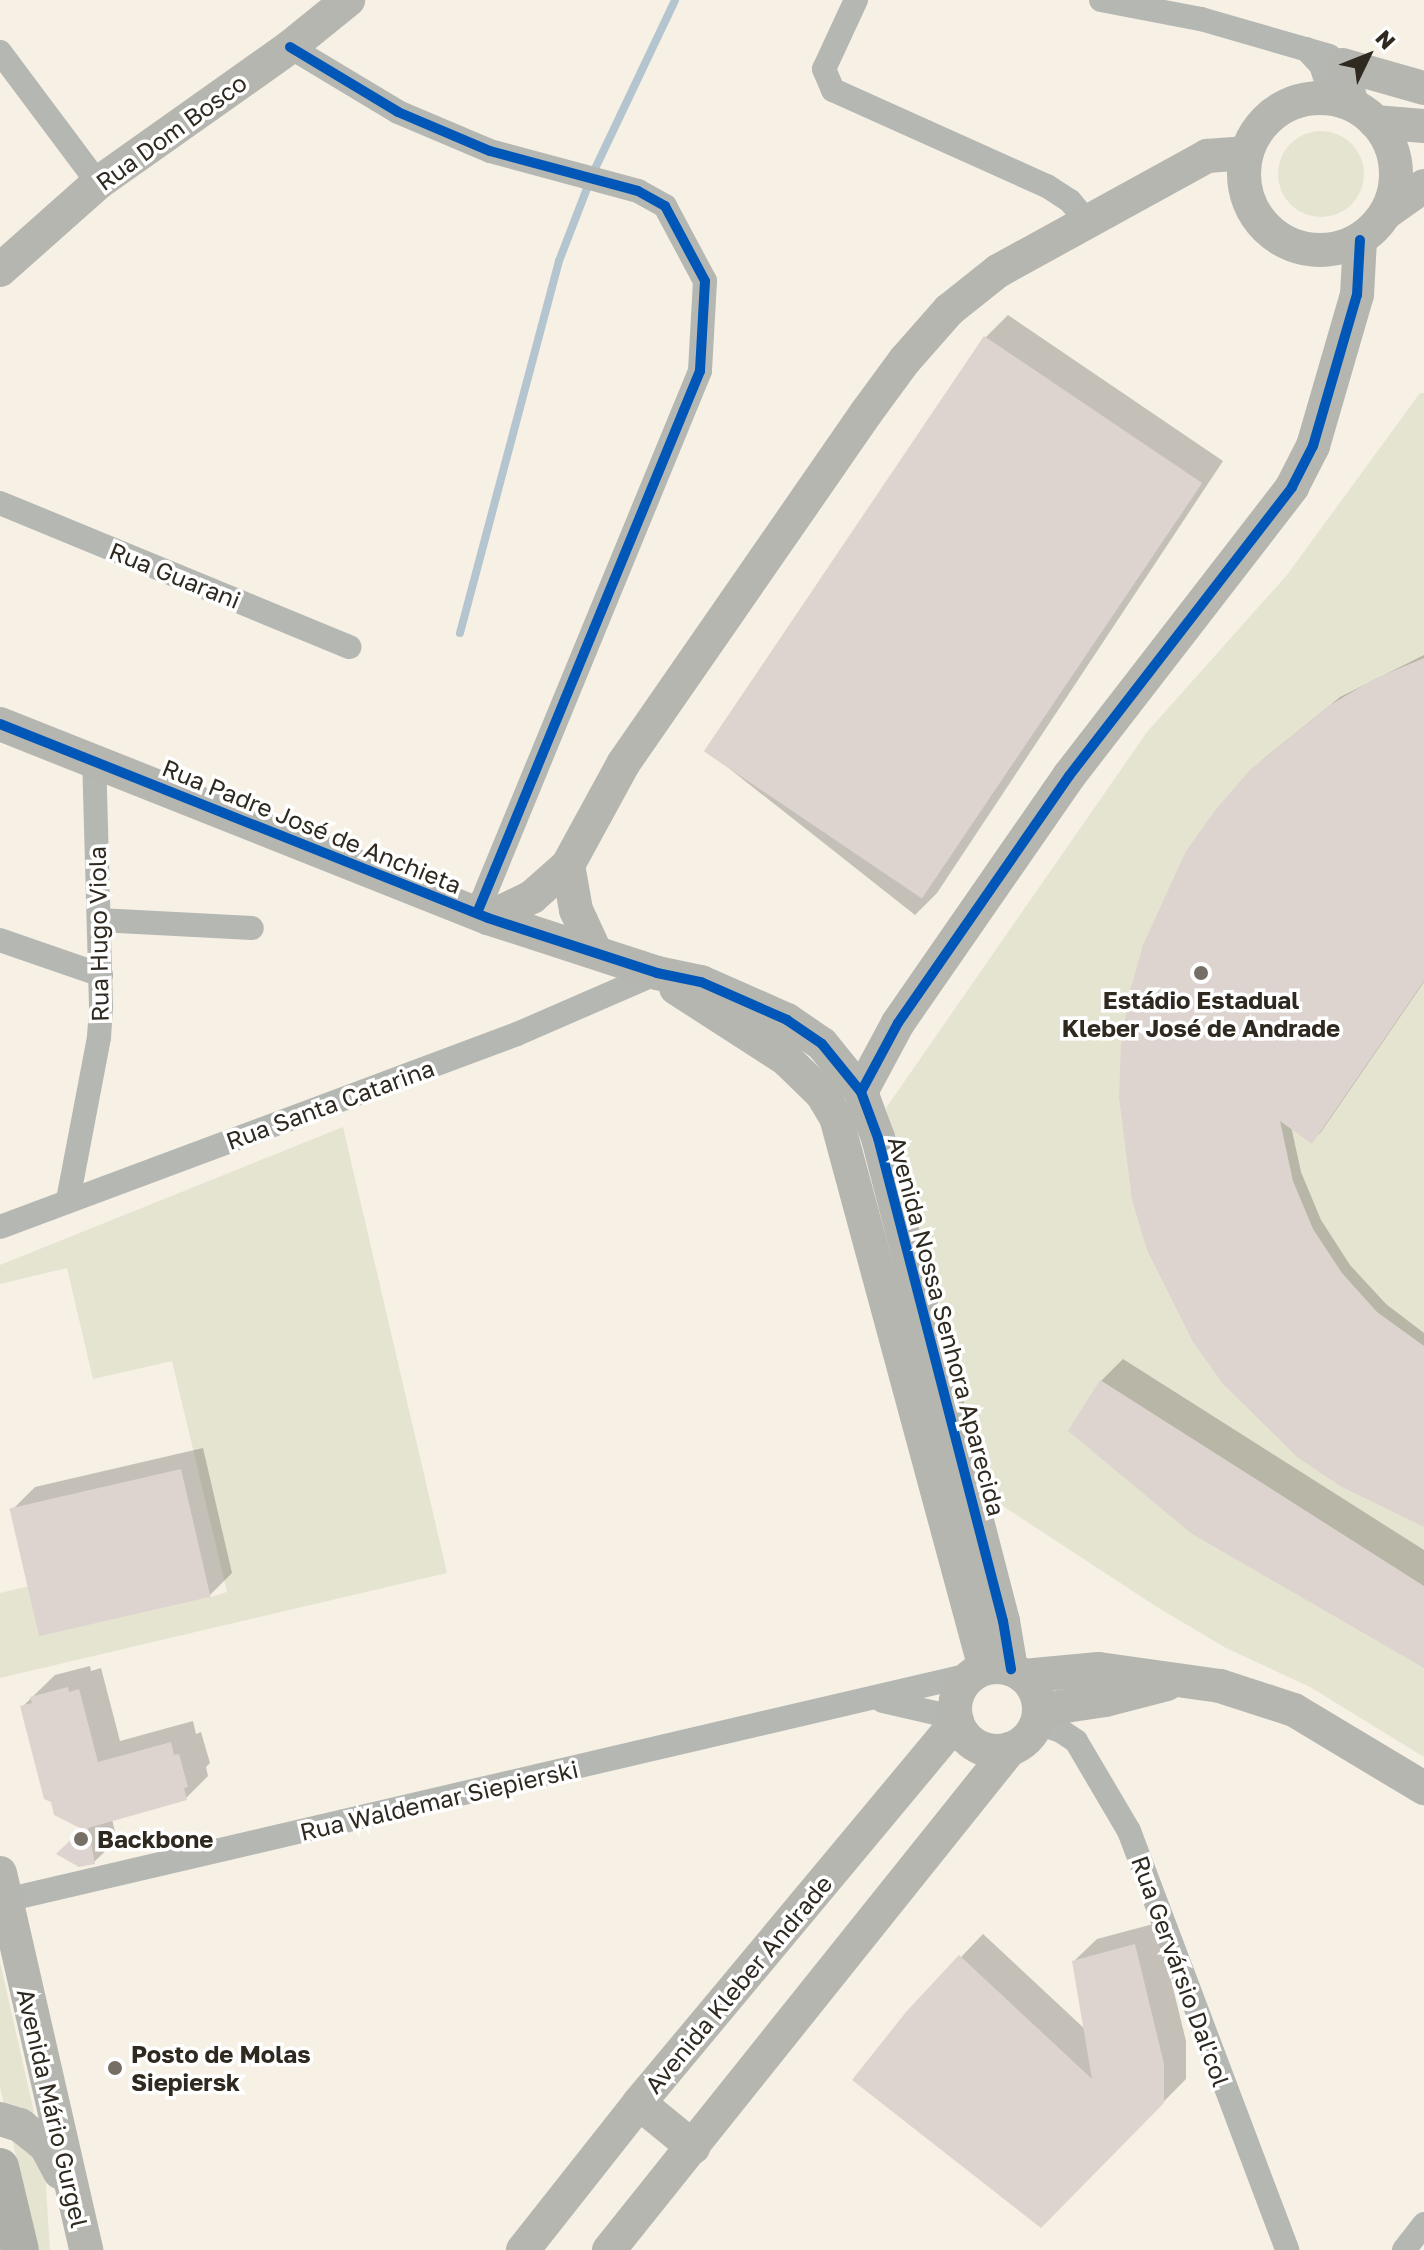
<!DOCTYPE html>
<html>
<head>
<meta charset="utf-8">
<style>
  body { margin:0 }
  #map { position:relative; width:1424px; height:2250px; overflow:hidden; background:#f6f0e5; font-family:"Golos Text",sans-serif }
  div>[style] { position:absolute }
  .green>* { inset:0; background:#e5e4d1 }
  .round { border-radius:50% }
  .shadow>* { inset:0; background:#0003 }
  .stream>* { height:8px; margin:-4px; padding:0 4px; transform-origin:4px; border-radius:4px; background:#b4c5cf }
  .building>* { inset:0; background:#ddd4cf; transform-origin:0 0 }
  .street>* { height:24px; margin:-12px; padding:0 12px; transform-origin:12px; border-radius:12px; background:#b5b7b3 }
  .secondary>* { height:34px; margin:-17px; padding:0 17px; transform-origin:17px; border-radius:17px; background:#b5b6b0 }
  .secondary>.ring { margin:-17px; padding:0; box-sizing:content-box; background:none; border:34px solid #b5b6b0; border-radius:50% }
  .primary>* { height:38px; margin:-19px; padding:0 19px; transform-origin:19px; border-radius:19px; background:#aeafa9 }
  .cycleway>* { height:10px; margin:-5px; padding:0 5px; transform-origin:5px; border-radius:5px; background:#0057b8 }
  .dots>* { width:22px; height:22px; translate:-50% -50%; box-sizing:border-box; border:4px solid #fff; border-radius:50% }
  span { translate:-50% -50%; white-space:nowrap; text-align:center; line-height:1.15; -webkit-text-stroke:7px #fff; paint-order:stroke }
  .street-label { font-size:24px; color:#2f2920 }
  .poi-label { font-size:24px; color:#2f2920; font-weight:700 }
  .left { translate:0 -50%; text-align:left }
  .north { position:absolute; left:1328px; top:16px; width:80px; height:80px; -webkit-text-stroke:6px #fff; paint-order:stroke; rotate:47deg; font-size:22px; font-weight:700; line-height:32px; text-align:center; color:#2f2920 }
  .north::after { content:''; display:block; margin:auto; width:28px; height:36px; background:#2f2920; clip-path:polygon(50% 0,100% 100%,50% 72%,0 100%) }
</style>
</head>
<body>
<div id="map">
  <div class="green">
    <div class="round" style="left:1278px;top:131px;width:86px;height:86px"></div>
    <div style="clip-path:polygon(1420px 393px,1424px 393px,1424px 1757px,1310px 1687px,1226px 1648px,1157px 1607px,986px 1495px,886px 1108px,1147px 732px,1287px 575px)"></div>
    <div style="clip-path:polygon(343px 1127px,447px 1573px,0 1678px,0 1593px,30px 1586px,211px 1597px,227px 1592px,172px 1361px,93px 1379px,67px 1268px,0 1284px,0 1265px)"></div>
    <div style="clip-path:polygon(0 1962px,44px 2156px,50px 2250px,38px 2250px,0 2087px)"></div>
  </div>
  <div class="shadow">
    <div style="clip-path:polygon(1008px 315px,1223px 461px,937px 893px,915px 915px,707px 751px,986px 337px)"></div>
    <div style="clip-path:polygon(1424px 655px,1424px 982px,1321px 1132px,1312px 1141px,1291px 1126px,1301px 1172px,1321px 1220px,1350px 1265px,1386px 1304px,1424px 1333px,1424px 1524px,1341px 1484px,1195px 1341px,1149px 1249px,1261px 761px,1340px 697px)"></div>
    <div style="clip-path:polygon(1123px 1359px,1424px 1550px,1424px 1666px,1101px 1381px)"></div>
    <div style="clip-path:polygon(203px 1448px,232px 1573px,210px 1595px,12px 1510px,35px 1487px)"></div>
    <div style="clip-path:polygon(90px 1666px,91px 1671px,101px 1668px,120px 1741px,193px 1721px,196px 1734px,201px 1732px,210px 1763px,206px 1767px,208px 1776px,186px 1798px,112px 1819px,117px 1840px,94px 1862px,85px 1828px,22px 1707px,55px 1675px)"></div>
    <div style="clip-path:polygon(1157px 1923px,1186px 2041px,1186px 2079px,1041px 2226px,908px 2013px,983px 1934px,1086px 2030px,1074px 1961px,1097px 1939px)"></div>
  </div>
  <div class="stream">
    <div style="left:460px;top:633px;width:385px;rotate:-75.1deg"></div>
    <div style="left:559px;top:261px;width:94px;rotate:-68.9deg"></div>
    <div style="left:593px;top:173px;width:191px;rotate:-64.6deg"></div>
  </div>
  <div class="building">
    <div style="left:984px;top:336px;width:263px;height:501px;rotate:34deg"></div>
    <div style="clip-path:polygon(1424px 658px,1424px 981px,1312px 1144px,1280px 1121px,1293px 1181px,1313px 1229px,1342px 1273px,1377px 1312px,1424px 1346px,1424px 1527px,1340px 1486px,1297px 1457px,1223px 1384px,1193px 1342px,1147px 1250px,1132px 1200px,1119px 1097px,1121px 1045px,1129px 994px,1143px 945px,1186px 851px,1216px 809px,1250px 770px,1330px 705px,1374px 679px)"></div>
    <div style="clip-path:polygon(1100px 1380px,1424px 1586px,1424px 1668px,1192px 1534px,1068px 1431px)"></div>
    <div style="left:181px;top:1469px;width:131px;height:176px;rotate:77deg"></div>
    <div style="clip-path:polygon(68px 1687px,69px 1692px,79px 1689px,98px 1762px,171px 1742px,174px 1755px,179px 1754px,188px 1787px,184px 1788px,187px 1800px,88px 1828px,95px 1864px,79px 1867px,56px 1854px,82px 1829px,54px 1815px,51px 1802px,44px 1799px,20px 1706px,32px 1703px,30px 1697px)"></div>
    <div style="clip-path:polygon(1135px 1944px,1164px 2064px,1164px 2103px,1041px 2228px,852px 2080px,906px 2012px,959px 1955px,1092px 2079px,1072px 1961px)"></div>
  </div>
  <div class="street">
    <div style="left:856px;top:0;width:76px;rotate:114.9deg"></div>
    <div style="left:824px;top:69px;width:23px;rotate:67deg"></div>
    <div style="left:833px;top:90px;width:235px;rotate:24.2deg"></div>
    <div style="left:1047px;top:186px;width:27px;rotate:33deg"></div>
    <div style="left:1070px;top:201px;width:26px;rotate:50deg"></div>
    <div style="left:1101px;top:0;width:102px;rotate:10.8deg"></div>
    <div style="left:1201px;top:19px;width:133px;rotate:16.1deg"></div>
    <div style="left:1329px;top:56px;width:17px;rotate:33deg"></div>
    <div style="left:1343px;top:65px;width:15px;rotate:62deg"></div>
    <div style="left:1350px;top:78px;width:31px;rotate:75deg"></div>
    <div style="left:290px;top:47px;width:126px;rotate:31deg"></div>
    <div style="left:398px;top:112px;width:100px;rotate:23deg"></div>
    <div style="left:490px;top:151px;width:153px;rotate:15.1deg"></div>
    <div style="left:638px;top:191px;width:31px;rotate:29deg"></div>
    <div style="left:665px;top:206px;width:85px;rotate:61.9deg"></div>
    <div style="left:705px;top:281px;width:90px;rotate:93.2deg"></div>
    <div style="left:700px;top:371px;width:586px;rotate:112.36deg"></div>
    <div style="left:1306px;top:49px;width:22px;rotate:47deg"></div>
    <div style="left:1321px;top:65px;width:36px;rotate:72deg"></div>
    <div style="left:0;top:52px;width:164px;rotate:53.2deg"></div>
    <div style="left:0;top:503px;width:378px;rotate:22.4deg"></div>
    <div style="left:99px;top:920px;width:153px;rotate:3deg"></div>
    <div style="left:0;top:940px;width:107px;rotate:19.1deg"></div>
    <div style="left:68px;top:1200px;width:166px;rotate:-79.2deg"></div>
    <div style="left:99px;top:1037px;width:31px;rotate:-86deg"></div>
    <div style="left:101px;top:1006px;width:246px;rotate:-91.6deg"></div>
    <div style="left:0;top:1227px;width:552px;rotate:-20.47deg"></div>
    <div style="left:517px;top:1034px;width:153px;rotate:-23.5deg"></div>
    <div style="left:883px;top:1701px;width:76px;rotate:12.9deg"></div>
    <div style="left:1037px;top:1723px;width:25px;rotate:18deg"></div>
    <div style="left:1061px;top:1731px;width:18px;rotate:34deg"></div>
    <div style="left:1076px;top:1741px;width:104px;rotate:59.5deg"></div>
    <div style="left:1129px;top:1831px;width:448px;rotate:69.3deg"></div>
    <div style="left:6px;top:1900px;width:993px;rotate:-13.15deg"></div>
    <div style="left:1404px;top:2250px;width:33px;rotate:-52deg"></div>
  </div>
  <div class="secondary">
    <div style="left:1343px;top:65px;width:84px;rotate:15.9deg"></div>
    <div class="ring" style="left:1244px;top:98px;width:118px;height:118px"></div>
    <div style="left:1375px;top:122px;width:49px;rotate:4.7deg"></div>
    <div style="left:1387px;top:212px;width:45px;rotate:-35.1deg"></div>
    <div style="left:0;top:270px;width:131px;rotate:-41.6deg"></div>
    <div style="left:98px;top:183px;width:235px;rotate:-35.3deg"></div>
    <div style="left:290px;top:47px;width:75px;rotate:-39deg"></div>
    <div style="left:0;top:724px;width:525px;rotate:21.68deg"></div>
    <div style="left:488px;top:918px;width:178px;rotate:18deg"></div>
    <div style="left:657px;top:973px;width:45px;rotate:11.6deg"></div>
    <div style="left:701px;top:982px;width:94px;rotate:23.8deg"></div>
    <div style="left:787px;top:1020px;width:42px;rotate:34.4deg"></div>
    <div style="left:822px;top:1044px;width:62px;rotate:50.9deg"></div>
    <div style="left:861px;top:1092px;width:49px;rotate:69.7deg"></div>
    <div style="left:878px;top:1138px;width:499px;rotate:75.5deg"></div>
    <div style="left:1003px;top:1621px;width:49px;rotate:80.5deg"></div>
    <div style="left:568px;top:865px;width:46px;rotate:79.9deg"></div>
    <div style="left:576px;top:910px;width:45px;rotate:65.1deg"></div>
    <div style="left:488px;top:918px;width:49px;rotate:-25.5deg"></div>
    <div style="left:532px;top:897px;width:48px;rotate:-41.6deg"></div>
    <div style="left:568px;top:865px;width:115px;rotate:-61.4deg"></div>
    <div style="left:623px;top:764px;width:427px;rotate:-55.3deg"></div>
    <div style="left:866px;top:413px;width:66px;rotate:-53.7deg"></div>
    <div style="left:905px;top:360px;width:67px;rotate:-48.7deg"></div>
    <div style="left:949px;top:310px;width:63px;rotate:-38.5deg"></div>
    <div style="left:998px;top:271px;width:239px;rotate:-28.8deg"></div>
    <div style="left:1207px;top:156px;width:40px;rotate:-4.3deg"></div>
    <div style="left:676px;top:988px;width:131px;rotate:32.8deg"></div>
    <div style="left:786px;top:1059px;width:50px;rotate:44.2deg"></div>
    <div style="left:822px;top:1094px;width:27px;rotate:59deg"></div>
    <div style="left:836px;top:1117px;width:571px;rotate:74.87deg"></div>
    <div style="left:861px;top:1092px;width:78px;rotate:-61.8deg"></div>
    <div style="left:898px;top:1023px;width:300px;rotate:-55.3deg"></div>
    <div style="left:1069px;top:776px;width:365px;rotate:-52.3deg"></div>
    <div style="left:1292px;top:487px;width:46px;rotate:-62.9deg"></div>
    <div style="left:1313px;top:446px;width:157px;rotate:-73.8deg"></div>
    <div style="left:1357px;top:295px;width:55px;rotate:-86.9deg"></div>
    <div class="ring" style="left:955px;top:1667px;width:50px;height:50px"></div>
    <div style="left:1023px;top:1676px;width:76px;rotate:-5.3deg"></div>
    <div style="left:1099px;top:1669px;width:122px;rotate:8deg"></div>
    <div style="left:1220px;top:1686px;width:78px;rotate:18deg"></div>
    <div style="left:1294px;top:1710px;width:152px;rotate:31deg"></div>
    <div style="left:1039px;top:1710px;width:67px;rotate:-8.6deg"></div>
    <div style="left:1105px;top:1700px;width:64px;rotate:-14.5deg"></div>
    <div style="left:0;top:1873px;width:387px;rotate:77.1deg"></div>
    <div style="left:639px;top:2103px;width:70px;rotate:39.2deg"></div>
    <div style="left:0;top:2119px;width:21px;rotate:17deg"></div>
    <div style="left:20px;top:2125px;width:33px;rotate:39deg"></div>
    <div style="left:46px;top:2146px;width:30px;rotate:62deg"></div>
    <div style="left:523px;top:2250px;width:187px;rotate:-51.7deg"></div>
    <div style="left:639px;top:2103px;width:497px;rotate:-50.2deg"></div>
    <div style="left:609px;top:2250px;width:642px;rotate:-51.33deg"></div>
  </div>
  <div class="primary">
    <div style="left:0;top:2167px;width:85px;rotate:76.5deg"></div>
  </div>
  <div class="cycleway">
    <div style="left:290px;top:47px;width:126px;rotate:31deg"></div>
    <div style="left:398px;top:112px;width:100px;rotate:23deg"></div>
    <div style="left:490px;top:151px;width:153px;rotate:15.1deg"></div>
    <div style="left:638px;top:191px;width:31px;rotate:29deg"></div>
    <div style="left:665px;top:206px;width:85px;rotate:61.9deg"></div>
    <div style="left:705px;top:281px;width:90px;rotate:93.2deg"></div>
    <div style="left:700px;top:371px;width:586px;rotate:112.36deg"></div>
    <div style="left:0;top:724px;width:525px;rotate:21.68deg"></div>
    <div style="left:488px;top:918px;width:178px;rotate:18deg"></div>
    <div style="left:657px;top:973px;width:45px;rotate:11.6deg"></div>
    <div style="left:701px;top:982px;width:94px;rotate:23.8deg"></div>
    <div style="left:787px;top:1020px;width:42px;rotate:34.4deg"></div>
    <div style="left:822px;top:1044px;width:62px;rotate:50.9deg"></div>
    <div style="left:861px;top:1092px;width:49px;rotate:69.7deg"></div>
    <div style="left:878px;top:1138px;width:499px;rotate:75.5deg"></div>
    <div style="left:1003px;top:1621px;width:49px;rotate:80.5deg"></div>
    <div style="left:861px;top:1092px;width:78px;rotate:-61.8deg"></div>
    <div style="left:898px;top:1023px;width:300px;rotate:-55.3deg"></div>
    <div style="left:1069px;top:776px;width:365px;rotate:-52.3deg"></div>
    <div style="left:1292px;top:487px;width:46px;rotate:-62.9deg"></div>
    <div style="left:1313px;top:446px;width:157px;rotate:-73.8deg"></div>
    <div style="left:1357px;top:295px;width:55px;rotate:-86.9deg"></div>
  </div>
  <div class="dots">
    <div style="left:1201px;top:973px;background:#756f65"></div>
    <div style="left:81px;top:1839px;background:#756f65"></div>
    <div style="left:115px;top:2068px;background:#756f65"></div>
  </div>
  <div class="street-label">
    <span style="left:171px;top:132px;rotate:-36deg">Rua Dom Bosco</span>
    <span style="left:175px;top:575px;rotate:22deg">Rua Guarani</span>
    <span style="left:312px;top:826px;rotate:22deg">Rua Padre José de Anchieta</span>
    <span style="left:98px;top:934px;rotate:-91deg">Rua Hugo Viola</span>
    <span style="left:330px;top:1104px;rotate:-20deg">Rua Santa Catarina</span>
    <span style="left:947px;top:1326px;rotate:75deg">Avenida Nossa Senhora Aparecida</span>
    <span style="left:439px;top:1800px;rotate:-13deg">Rua Waldemar Siepierski</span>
    <span style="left:1181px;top:1971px;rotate:70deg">Rua Gervársio Dal'col</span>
    <span style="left:738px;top:1984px;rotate:-50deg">Avenida Kleber Andrade</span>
    <span style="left:53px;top:2108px;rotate:77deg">Avenida Mário Gurgel</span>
  </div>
  <div class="poi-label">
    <span style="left:1201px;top:1014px">Estádio Estadual<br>Kleber José de Andrade</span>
    <span class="left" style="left:97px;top:1839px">Backbone</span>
    <span class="left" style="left:131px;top:2068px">Posto de Molas<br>Siepiersk</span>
  </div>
  <div class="north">N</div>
</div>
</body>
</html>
